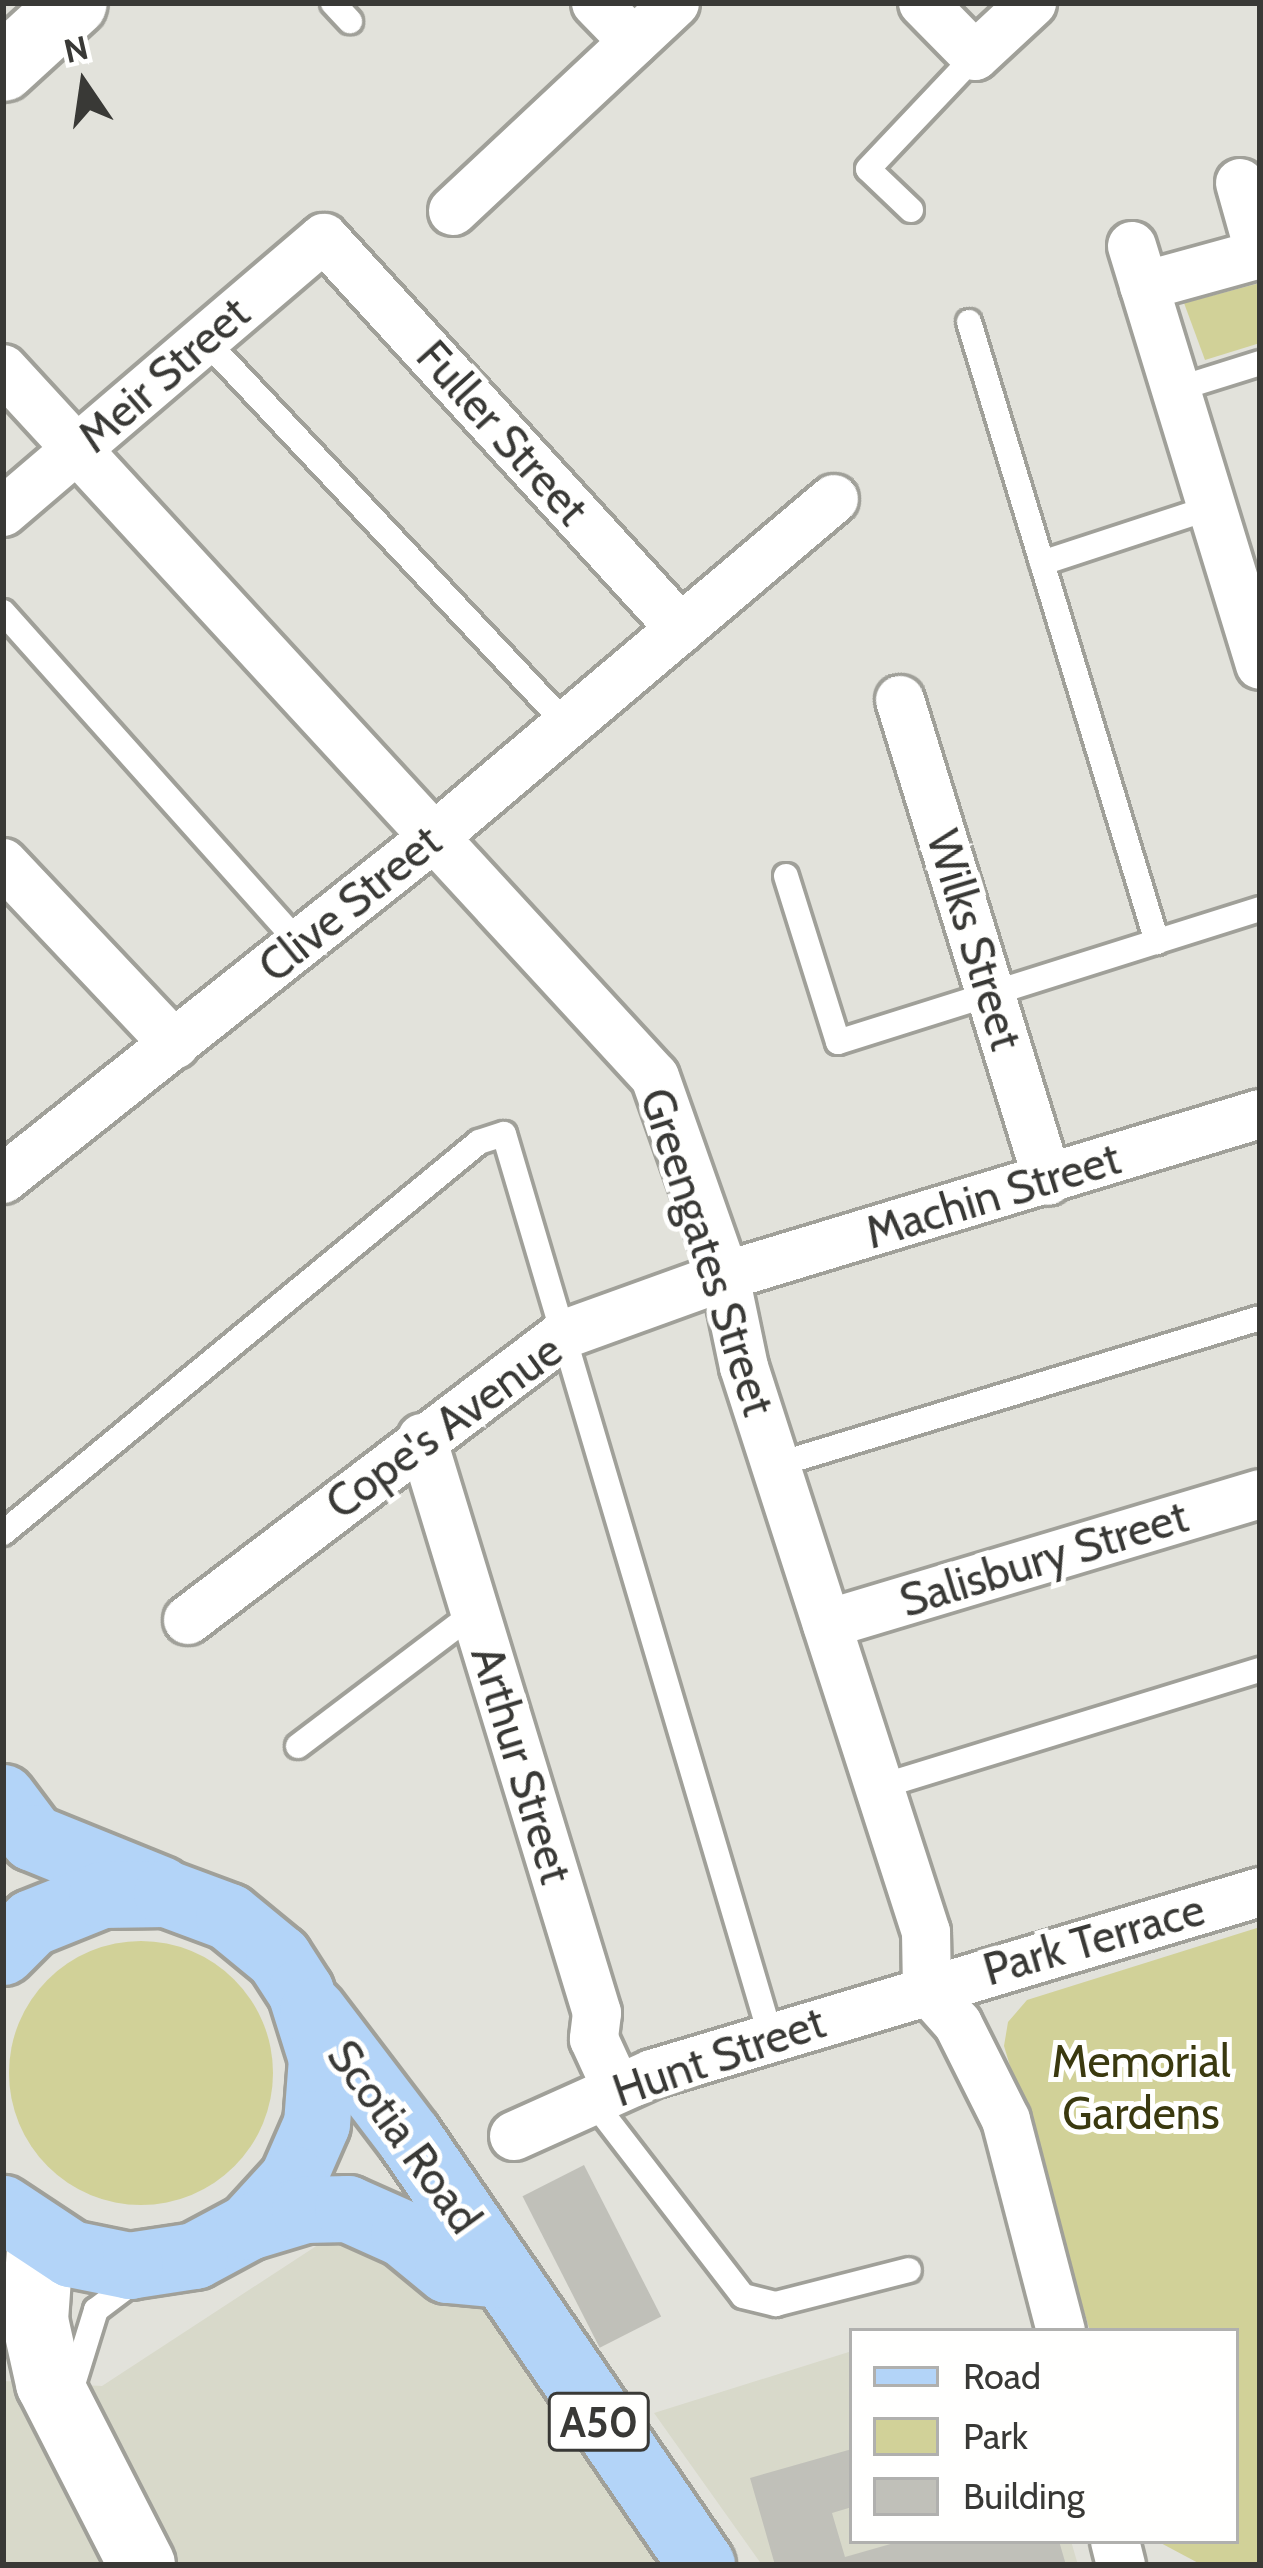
<!DOCTYPE html>
<html>
<head>
<meta charset="utf-8">
<style>
  body { margin:0 }
  #map { position:relative; width:1263px; height:2568px; overflow:hidden; background:#e2e2db; font-family:Cabin,sans-serif }
  div>[style] { position:absolute }
  .built>* { inset:0; background:#d8d9ca }
  .green>* { inset:0; background:#d1d198 }
  .round { border-radius:50% }
  .building>* { inset:0; background:#c0c0b9; transform-origin:0 0 }
  .roads { filter:drop-shadow(3px 0 #a0a099) drop-shadow(-3px 0 #a0a099) drop-shadow(0 3px #a0a099) drop-shadow(0 -3px #a0a099) }
  .lane>* { height:24px; margin:-12px; padding:0 12px; transform-origin:12px; border-radius:12px; background:#fff }
  .street>* { height:48px; margin:-24px; padding:0 24px; transform-origin:24px; border-radius:24px; background:#fff }
  .secondary>* { height:66px; margin:-33px; padding:0 33px; transform-origin:33px; border-radius:33px; background:#fff }
  .primary>* { height:66px; margin:-33px; padding:0 33px; transform-origin:33px; border-radius:33px; background:#b3d4f8 }
  span { translate:-50% -50%; white-space:nowrap; text-align:center; line-height:1.15; -webkit-text-stroke:10px #fffffe; paint-order:stroke }
  .shield-label span { padding:3px 9px; background:#fffffe; border:3px solid; border-radius:9px; -webkit-text-stroke-width:0 }
  .shield-label { font-size:42px; color:#393936; font-weight:700 }
  .street-label { font-size:45px; color:#393936 }
  .park-label { font-size:45px; color:#3a390f }
  .frame { position:absolute; inset:0; border:6px solid #393936; pointer-events:none }
  .legend { position:absolute; left:849px; top:2328px; width:390px; height:216px; box-sizing:border-box; background:#fffffe; border:3px solid #b0b0ae; margin:0; padding:15px 21px; list-style:none; font-size:36px; color:#393936 }
  .legend li { display:flex; align-items:center; gap:24px; height:60px }
  .legend b { width:60px; border:3px solid #b0b0ae }
  .north { position:absolute; left:24px; top:24px; width:120px; height:120px; -webkit-text-stroke:9px #fffffe; paint-order:stroke; rotate:347deg; font-size:33px; font-weight:700; line-height:48px; text-align:center; color:#393936 }
  .north::after { content:''; display:block; margin:auto; width:42px; height:54px; background:#393936; clip-path:polygon(50% 0,100% 100%,50% 72%,0 100%) }
</style>
</head>
<body>
<div id="map">
  <div class="built">
    <div style="clip-path:polygon(408px 2186px,658px 2565px,3px 2565px,3px 2381px,102px 2386px)"></div>
    <div style="clip-path:polygon(852px 2351px,852px 2541px,1071px 2541px,1078px 2565px,762px 2565px,654px 2413px)"></div>
  </div>
  <div class="green">
    <div style="clip-path:polygon(1260px 283px,1260px 343px,1205px 360px,1184px 303px)"></div>
    <div style="clip-path:polygon(1260px 1927px,1260px 2565px,1202px 2565px,1157px 2541px,1236px 2541px,1236px 2331px,1090px 2331px,1004px 2046px,1008px 2022px,1027px 2000px)"></div>
    <div class="round" style="left:9px;top:1941px;width:264px;height:264px"></div>
  </div>
  <div class="building">
    <div style="left:584px;top:2165px;width:170px;height:69px;rotate:63deg"></div>
    <div style="clip-path:polygon(852px 2449px,852px 2507px,832px 2513px,845px 2557px,901px 2541px,1059px 2541px,1066px 2565px,775px 2565px,750px 2478px)"></div>
  </div>
  <div class="roads">
    <div class="lane">
      <div style="left:333px;top:3px;width:25px;rotate:47deg"></div>
      <div style="left:911px;top:210px;width:59px;rotate:-136.4deg"></div>
      <div style="left:868px;top:169px;width:156px;rotate:-46.6deg"></div>
      <div style="left:969px;top:322px;width:648px;rotate:73.13deg"></div>
      <div style="left:205px;top:340px;width:528px;rotate:46.76deg"></div>
      <div style="left:1174px;top:390px;width:90px;rotate:-17.4deg"></div>
      <div style="left:1042px;top:563px;width:176px;rotate:-18.2deg"></div>
      <div style="left:3px;top:612px;width:445px;rotate:48.2deg"></div>
      <div style="left:786px;top:876px;width:174px;rotate:72.6deg"></div>
      <div style="left:838px;top:1042px;width:442px;rotate:-17.5deg"></div>
      <div style="left:776px;top:1465px;width:506px;rotate:-16.89deg"></div>
      <div style="left:3px;top:1533px;width:616px;rotate:-39.4deg"></div>
      <div style="left:479px;top:1142px;width:26px;rotate:-18deg"></div>
      <div style="left:504px;top:1134px;width:942px;rotate:73.53deg"></div>
      <div style="left:298px;top:1746px;width:222px;rotate:-37.1deg"></div>
      <div style="left:879px;top:1787px;width:399px;rotate:-17.1deg"></div>
      <div style="left:592px;top:2100px;width:247px;rotate:52.4deg"></div>
      <div style="left:743px;top:2296px;width:34px;rotate:14deg"></div>
      <div style="left:776px;top:2304px;width:137px;rotate:-14.3deg"></div>
      <div style="left:70px;top:2394px;width:88px;rotate:-72.8deg"></div>
      <div style="left:96px;top:2310px;width:51px;rotate:-37.1deg"></div>
    </div>
    <div class="street">
      <div style="left:596px;top:3px;width:54px;rotate:45.7deg"></div>
      <div style="left:923px;top:3px;width:74px;rotate:45.5deg"></div>
      <div style="left:975px;top:56px;width:78px;rotate:-42.9deg"></div>
      <div style="left:1240px;top:183px;width:74px;rotate:74.3deg"></div>
      <div style="left:453px;top:211px;width:304px;rotate:-43.1deg"></div>
      <div style="left:1132px;top:246px;width:438px;rotate:73deg"></div>
      <div style="left:1144px;top:286px;width:120px;rotate:-15.4deg"></div>
      <div style="left:3px;top:369px;width:962px;rotate:47.36deg"></div>
      <div style="left:655px;top:1077px;width:211px;rotate:70.6deg"></div>
      <div style="left:725px;top:1276px;width:93px;rotate:78.2deg"></div>
      <div style="left:744px;top:1367px;width:594px;rotate:72.15deg"></div>
      <div style="left:926px;top:1932px;width:57px;rotate:89deg"></div>
      <div style="left:927px;top:1989px;width:47px;rotate:48.5deg"></div>
      <div style="left:958px;top:2024px;width:107px;rotate:63.4deg"></div>
      <div style="left:1006px;top:2120px;width:218px;rotate:75.4deg"></div>
      <div style="left:3px;top:512px;width:422px;rotate:-40.5deg"></div>
      <div style="left:324px;top:238px;width:529px;rotate:47.6deg"></div>
      <div style="left:900px;top:700px;width:503px;rotate:72.9deg"></div>
      <div style="left:3px;top:863px;width:250px;rotate:46.6deg"></div>
      <div style="left:3px;top:1179px;width:549px;rotate:-38.42deg"></div>
      <div style="left:433px;top:838px;width:525px;rotate:-40.21deg"></div>
      <div style="left:422px;top:1438px;width:601px;rotate:73.07deg"></div>
      <div style="left:597px;top:2013px;width:26px;rotate:97deg"></div>
      <div style="left:594px;top:2039px;width:55px;rotate:65.3deg"></div>
      <div style="left:188px;top:1620px;width:473px;rotate:-37.2deg"></div>
      <div style="left:565px;top:1334px;width:170px;rotate:-19.9deg"></div>
      <div style="left:725px;top:1276px;width:559px;rotate:-16.85deg"></div>
      <div style="left:827px;top:1624px;width:452px;rotate:-16.7deg"></div>
      <div style="left:514px;top:2136px;width:151px;rotate:-24.2deg"></div>
      <div style="left:652px;top:2074px;width:635px;rotate:-16.66deg"></div>
      <div style="left:1115px;top:2541px;width:25px;rotate:76deg"></div>
    </div>
    <div class="secondary">
      <div style="left:3px;top:68px;width:96px;rotate:-42.5deg"></div>
      <div style="left:41px;top:2236px;width:84px;rotate:94.1deg"></div>
      <div style="left:35px;top:2320px;width:65px;rotate:77.5deg"></div>
      <div style="left:49px;top:2383px;width:204px;rotate:62.9deg"></div>
    </div>
    <div class="primary">
      <div style="left:3px;top:1798px;width:50px;rotate:53.1deg"></div>
      <div style="left:33px;top:1838px;width:138px;rotate:22.1deg"></div>
      <div style="left:3px;top:1952px;width:41px;rotate:-45deg"></div>
      <div style="left:32px;top:1923px;width:75px;rotate:-21.8deg"></div>
      <div style="left:102px;top:1895px;width:65px;rotate:-0.9deg"></div>
      <div style="left:167px;top:1894px;width:66px;rotate:20.4deg"></div>
      <div style="left:229px;top:1917px;width:65px;rotate:39.4deg"></div>
      <div style="left:279px;top:1958px;width:40px;rotate:57.1deg"></div>
      <div style="left:301px;top:1992px;width:70px;rotate:72.6deg"></div>
      <div style="left:322px;top:2059px;width:65px;rotate:94.4deg"></div>
      <div style="left:317px;top:2124px;width:60px;rotate:113.6deg"></div>
      <div style="left:293px;top:2179px;width:65px;rotate:132.5deg"></div>
      <div style="left:249px;top:2227px;width:61px;rotate:151.8deg"></div>
      <div style="left:195px;top:2256px;width:66px;rotate:171.3deg"></div>
      <div style="left:130px;top:2266px;width:60px;rotate:-168.5deg"></div>
      <div style="left:71px;top:2254px;width:82px;rotate:-146.5deg"></div>
      <div style="left:313px;top:2011px;width:158px;rotate:52.7deg"></div>
      <div style="left:409px;top:2137px;width:519px;rotate:55.61deg"></div>
      <div style="left:249px;top:2227px;width:59px;rotate:-16.9deg"></div>
      <div style="left:305px;top:2210px;width:43px;rotate:-1.3deg"></div>
      <div style="left:348px;top:2209px;width:61px;rotate:24.1deg"></div>
      <div style="left:404px;top:2234px;width:57px;rotate:39.3deg"></div>
      <div style="left:448px;top:2270px;width:54px;rotate:5.3deg"></div>
    </div>
  </div>
  <div class="shield-label">
    <span style="left:599px;top:2422px">A50</span>
  </div>
  <div class="street-label">
    <span style="left:164px;top:375px;rotate:-41deg">Meir Street</span>
    <span style="left:502px;top:433px;rotate:48deg">Fuller Street</span>
    <span style="left:350px;top:904px;rotate:-39deg">Clive Street</span>
    <span style="left:974px;top:940px;rotate:73deg">Wilks Street</span>
    <span style="left:993px;top:1196px;rotate:-17deg">Machin Street</span>
    <span style="left:707px;top:1252px;rotate:72deg">Greengates Street</span>
    <span style="left:444px;top:1427px;rotate:-36deg">Cope's Avenue</span>
    <span style="left:1044px;top:1559px;rotate:-17deg">Salisbury Street</span>
    <span style="left:521px;top:1765px;rotate:73deg">Arthur Street</span>
    <span style="left:1094px;top:1940px;rotate:-16deg">Park Terrace</span>
    <span style="left:719px;top:2057px;rotate:-19deg">Hunt Street</span>
    <span style="left:404px;top:2137px;rotate:54deg">Scotia Road</span>
  </div>
  <div class="park-label">
    <span style="left:1141px;top:2088px">Memorial<br>Gardens</span>
  </div>
  <div class="frame"></div>
  <ul class="legend">
  <li><b style="height:15px;background:#b3d4f8"></b>Road</li>
  <li><b style="height:33px;background:#d1d198"></b>Park</li>
  <li><b style="height:33px;background:#c0c0b9"></b>Building</li>
  </ul>
  <div class="north">N</div>
</div>
</body>
</html>
